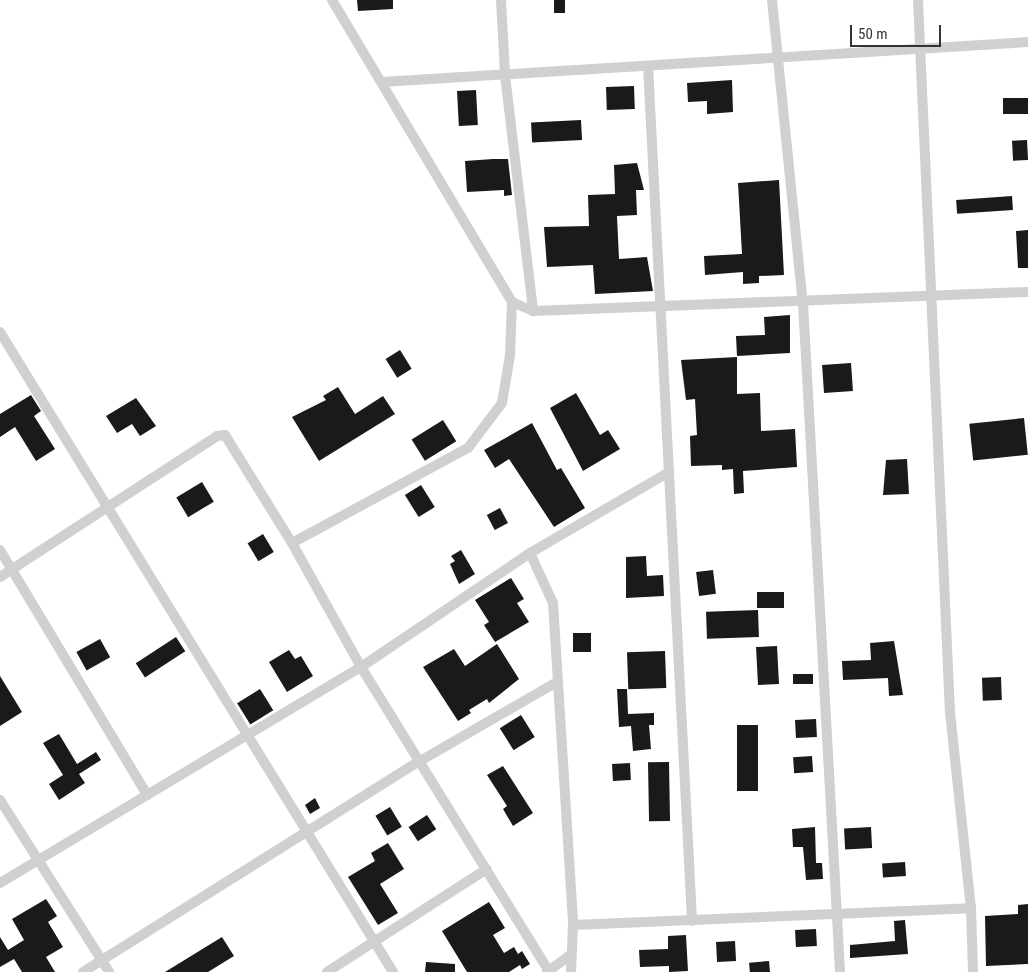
<!DOCTYPE html>
<html>
<head>
<meta charset="utf-8">
<style>
  body { margin:0 }
  #map { position:relative; width:1028px; height:972px; overflow:hidden; background:#fff; font-family:"Roboto Condensed",sans-serif }
  div>[style] { position:absolute }
  .building>* { inset:0; background:#1a1a1a; transform-origin:0 0 }
  .minor>* { height:10px; margin:-5px; padding:0 5px; transform-origin:5px; border-radius:5px; background:#d0d0d0 }
  span { translate:-50% -50%; white-space:nowrap; text-align:center; line-height:1.15; -webkit-text-stroke:5px #fff; paint-order:stroke }
  .scale { position:absolute; left:850px; top:25px; width:91px; height:22px; box-sizing:border-box; border:2px solid #333; border-top:0; padding-left:6px; font-size:15px; line-height:18px; white-space:nowrap; color:#333; -webkit-text-stroke:4px #fff; paint-order:stroke }
</style>
</head>
<body>
<div id="map">
  <div class="building">
    <div style="clip-path:polygon(357px 0,393px 0,393px 9px,358px 11px)"></div>
    <div style="left:554px;top:0;width:11px;height:13px"></div>
    <div style="clip-path:polygon(732px 80px,733px 112px,707px 114px,707px 101px,688px 102px,687px 83px)"></div>
    <div style="left:634px;top:86px;width:23px;height:28px;rotate:88deg"></div>
    <div style="left:476px;top:90px;width:35px;height:19px;rotate:87deg"></div>
    <div style="left:1028px;top:98px;width:16px;height:25px;rotate:90deg"></div>
    <div style="left:581px;top:120px;width:20px;height:50px;rotate:87deg"></div>
    <div style="left:1027px;top:140px;width:20px;height:15px;rotate:87deg"></div>
    <div style="clip-path:polygon(493px 159px,508px 159px,512px 195px,504px 196px,504px 190px,467px 192px,465px 161px)"></div>
    <div style="clip-path:polygon(637px 163px,644px 190px,636px 190px,637px 215px,617px 216px,619px 259px,647px 257px,653px 291px,595px 294px,593px 265px,547px 267px,544px 227px,589px 226px,588px 195px,615px 194px,614px 165px)"></div>
    <div style="clip-path:polygon(779px 180px,784px 275px,759px 276px,759px 283px,743px 284px,743px 272px,705px 275px,704px 256px,742px 254px,738px 183px)"></div>
    <div style="left:1012px;top:196px;width:14px;height:56px;rotate:86deg"></div>
    <div style="clip-path:polygon(1028px 230px,1028px 268px,1018px 268px,1016px 231px)"></div>
    <div style="clip-path:polygon(790px 315px,790px 353px,737px 356px,736px 336px,765px 335px,764px 317px)"></div>
    <div style="left:400px;top:350px;width:22px;height:17px;rotate:58deg"></div>
    <div style="clip-path:polygon(737px 357px,737px 394px,760px 393px,761px 431px,795px 429px,797px 467px,743px 471px,744px 493px,734px 494px,733px 469px,722px 470px,722px 465px,691px 466px,690px 436px,697px 435px,695px 399px,686px 400px,681px 360px)"></div>
    <div style="left:851px;top:363px;width:28px;height:29px;rotate:86deg"></div>
    <div style="clip-path:polygon(338px 387px,355px 414px,383px 396px,395px 414px,319px 461px,292px 417px,326px 400px,323px 396px)"></div>
    <div style="clip-path:polygon(576px 393px,600px 435px,608px 430px,620px 449px,583px 471px,550px 408px)"></div>
    <div style="clip-path:polygon(31px 395px,41px 411px,34px 416px,55px 449px,36px 461px,15px 427px,0 437px,0 414px)"></div>
    <div style="clip-path:polygon(136px 398px,156px 426px,140px 436px,132px 424px,117px 433px,106px 416px)"></div>
    <div style="left:1024px;top:418px;width:37px;height:55px;rotate:84deg"></div>
    <div style="left:443px;top:420px;width:25px;height:37px;rotate:58deg"></div>
    <div style="clip-path:polygon(532px 423px,557px 470px,561px 468px,585px 508px,554px 527px,509px 459px,495px 468px,484px 450px)"></div>
    <div style="clip-path:polygon(907px 459px,909px 494px,883px 495px,886px 460px)"></div>
    <div style="left:202px;top:482px;width:23px;height:30px;rotate:59deg"></div>
    <div style="left:421px;top:485px;width:26px;height:19px;rotate:58deg"></div>
    <div style="left:500px;top:508px;width:17px;height:15px;rotate:62deg"></div>
    <div style="left:263px;top:534px;width:21px;height:18px;rotate:59deg"></div>
    <div style="clip-path:polygon(461px 550px,475px 574px,459px 584px,450px 564px,455px 561px,451px 556px)"></div>
    <div style="clip-path:polygon(646px 556px,647px 576px,663px 575px,664px 596px,626px 598px,626px 557px)"></div>
    <div style="left:713px;top:570px;width:24px;height:17px;rotate:83deg"></div>
    <div style="clip-path:polygon(511px 578px,524px 599px,517px 603px,529px 622px,495px 642px,484px 625px,489px 622px,475px 600px)"></div>
    <div style="left:784px;top:592px;width:16px;height:27px;rotate:90deg"></div>
    <div style="left:758px;top:610px;width:27px;height:52px;rotate:88deg"></div>
    <div style="left:591px;top:633px;width:19px;height:18px;rotate:90deg"></div>
    <div style="left:176px;top:637px;width:17px;height:48px;rotate:57deg"></div>
    <div style="left:100px;top:639px;width:21px;height:27px;rotate:61deg"></div>
    <div style="clip-path:polygon(894px 641px,903px 695px,889px 696px,888px 678px,843px 680px,842px 661px,871px 660px,870px 643px)"></div>
    <div style="clip-path:polygon(497px 644px,519px 679px,489px 703px,487px 699px,469px 710px,471px 713px,458px 721px,423px 667px,454px 649px,465px 666px)"></div>
    <div style="left:777px;top:646px;width:38px;height:21px;rotate:87deg"></div>
    <div style="clip-path:polygon(289px 650px,295px 659px,301px 656px,313px 676px,287px 692px,269px 662px)"></div>
    <div style="left:665px;top:651px;width:37px;height:38px;rotate:88deg"></div>
    <div style="left:813px;top:674px;width:10px;height:20px;rotate:90deg"></div>
    <div style="clip-path:polygon(0 676px,22px 712px,0 726px)"></div>
    <div style="left:1001px;top:677px;width:23px;height:19px;rotate:88deg"></div>
    <div style="left:260px;top:689px;width:25px;height:27px;rotate:58deg"></div>
    <div style="clip-path:polygon(617px 689px,627px 689px,628px 714px,654px 713px,654px 725px,649px 725px,651px 749px,633px 751px,631px 726px,619px 727px)"></div>
    <div style="left:521px;top:715px;width:26px;height:25px;rotate:58deg"></div>
    <div style="left:816px;top:719px;width:18px;height:21px;rotate:87deg"></div>
    <div style="left:737px;top:725px;width:21px;height:66px"></div>
    <div style="clip-path:polygon(59px 734px,77px 764px,96px 752px,101px 760px,79px 774px,85px 783px,59px 800px,49px 784px,63px 775px,43px 743px)"></div>
    <div style="left:812px;top:756px;width:16px;height:19px;rotate:86deg"></div>
    <div style="left:669px;top:762px;width:59px;height:21px;rotate:89deg"></div>
    <div style="left:630px;top:763px;width:17px;height:18px;rotate:87deg"></div>
    <div style="clip-path:polygon(503px 766px,533px 813px,513px 826px,503px 809px,507px 806px,487px 775px)"></div>
    <div style="clip-path:polygon(315px 798px,320px 808px,310px 814px,305px 805px)"></div>
    <div style="left:390px;top:807px;width:23px;height:17px;rotate:59deg"></div>
    <div style="left:427px;top:815px;width:17px;height:22px;rotate:57deg"></div>
    <div style="clip-path:polygon(815px 827px,816px 863px,822px 863px,823px 879px,806px 880px,803px 847px,793px 847px,792px 829px)"></div>
    <div style="left:871px;top:827px;width:21px;height:27px;rotate:87deg"></div>
    <div style="clip-path:polygon(388px 843px,404px 869px,380px 884px,398px 913px,378px 925px,348px 877px,375px 861px,371px 853px)"></div>
    <div style="left:905px;top:862px;width:14px;height:23px;rotate:86deg"></div>
    <div style="clip-path:polygon(46px 899px,57px 916px,48px 922px,63px 947px,46px 957px,55px 972px,22px 972px,14px 959px,0 967px,0 937px,8px 950px,24px 940px,12px 919px)"></div>
    <div style="clip-path:polygon(489px 902px,505px 928px,493px 935px,504px 953px,514px 947px,518px 954px,522px 951px,530px 964px,522px 969px,520px 965px,509px 972px,467px 972px,442px 931px)"></div>
    <div style="clip-path:polygon(1028px 904px,1028px 964px,986px 966px,985px 916px,1018px 914px,1018px 905px)"></div>
    <div style="clip-path:polygon(905px 920px,908px 954px,850px 958px,850px 945px,895px 941px,894px 921px)"></div>
    <div style="left:816px;top:929px;width:17px;height:21px;rotate:87deg"></div>
    <div style="clip-path:polygon(686px 935px,688px 971px,669px 972px,669px 966px,640px 967px,639px 950px,668px 949px,668px 936px)"></div>
    <div style="clip-path:polygon(222px 937px,234px 956px,208px 972px,165px 972px)"></div>
    <div style="left:735px;top:941px;width:20px;height:19px;rotate:87deg"></div>
    <div style="left:769px;top:961px;width:11px;height:20px;rotate:85deg"></div>
    <div style="clip-path:polygon(426px 962px,455px 964px,455px 972px,425px 972px)"></div>
  </div>
  <div class="minor">
    <div style="left:332px;top:0;width:352px;rotate:59.2deg"></div>
    <div style="left:512px;top:302px;width:23px;rotate:23deg"></div>
    <div style="left:533px;top:311px;width:495px;rotate:-2.2deg"></div>
    <div style="left:501px;top:0;width:75px;rotate:86.9deg"></div>
    <div style="left:505px;top:75px;width:238px;rotate:83.2deg"></div>
    <div style="left:772px;top:0;width:305px;rotate:84.2deg"></div>
    <div style="left:803px;top:303px;width:670px;rotate:86.83deg"></div>
    <div style="left:918px;top:0;width:713px;rotate:87.43deg"></div>
    <div style="left:950px;top:712px;width:197px;rotate:83.9deg"></div>
    <div style="left:971px;top:908px;width:64px;rotate:88.2deg"></div>
    <div style="left:648px;top:66px;width:856px;rotate:87.05deg"></div>
    <div style="left:382px;top:82px;width:647px;rotate:-3.54deg"></div>
    <div style="left:0;top:332px;width:751px;rotate:58.45deg"></div>
    <div style="left:292px;top:543px;width:200px;rotate:-28.4deg"></div>
    <div style="left:468px;top:448px;width:56px;rotate:-52.9deg"></div>
    <div style="left:502px;top:403px;width:49px;rotate:-80.5deg"></div>
    <div style="left:510px;top:355px;width:53px;rotate:-87.8deg"></div>
    <div style="left:0;top:550px;width:286px;rotate:59deg"></div>
    <div style="left:530px;top:553px;width:55px;rotate:65.3deg"></div>
    <div style="left:553px;top:603px;width:323px;rotate:86.4deg"></div>
    <div style="left:573px;top:925px;width:47px;rotate:92.4deg"></div>
    <div style="left:0;top:577px;width:259px;rotate:-33deg"></div>
    <div style="left:217px;top:436px;width:8px;rotate:-7deg"></div>
    <div style="left:225px;top:435px;width:127px;rotate:58.2deg"></div>
    <div style="left:292px;top:543px;width:142px;rotate:60.9deg"></div>
    <div style="left:361px;top:667px;width:357px;rotate:58.3deg"></div>
    <div style="left:0;top:800px;width:204px;rotate:57.6deg"></div>
    <div style="left:0;top:883px;width:421px;rotate:-30.9deg"></div>
    <div style="left:361px;top:667px;width:204px;rotate:-34deg"></div>
    <div style="left:530px;top:553px;width:161px;rotate:-30.2deg"></div>
    <div style="left:573px;top:925px;width:398px;rotate:-2.4deg"></div>
    <div style="left:83px;top:972px;width:398px;rotate:-32.1deg"></div>
    <div style="left:420px;top:761px;width:156px;rotate:-30deg"></div>
    <div style="left:327px;top:972px;width:190px;rotate:-32.8deg"></div>
    <div style="left:547px;top:972px;width:27px;rotate:-36deg"></div>
  </div>
  <div class="scale">50 m</div>
</div>
</body>
</html>
